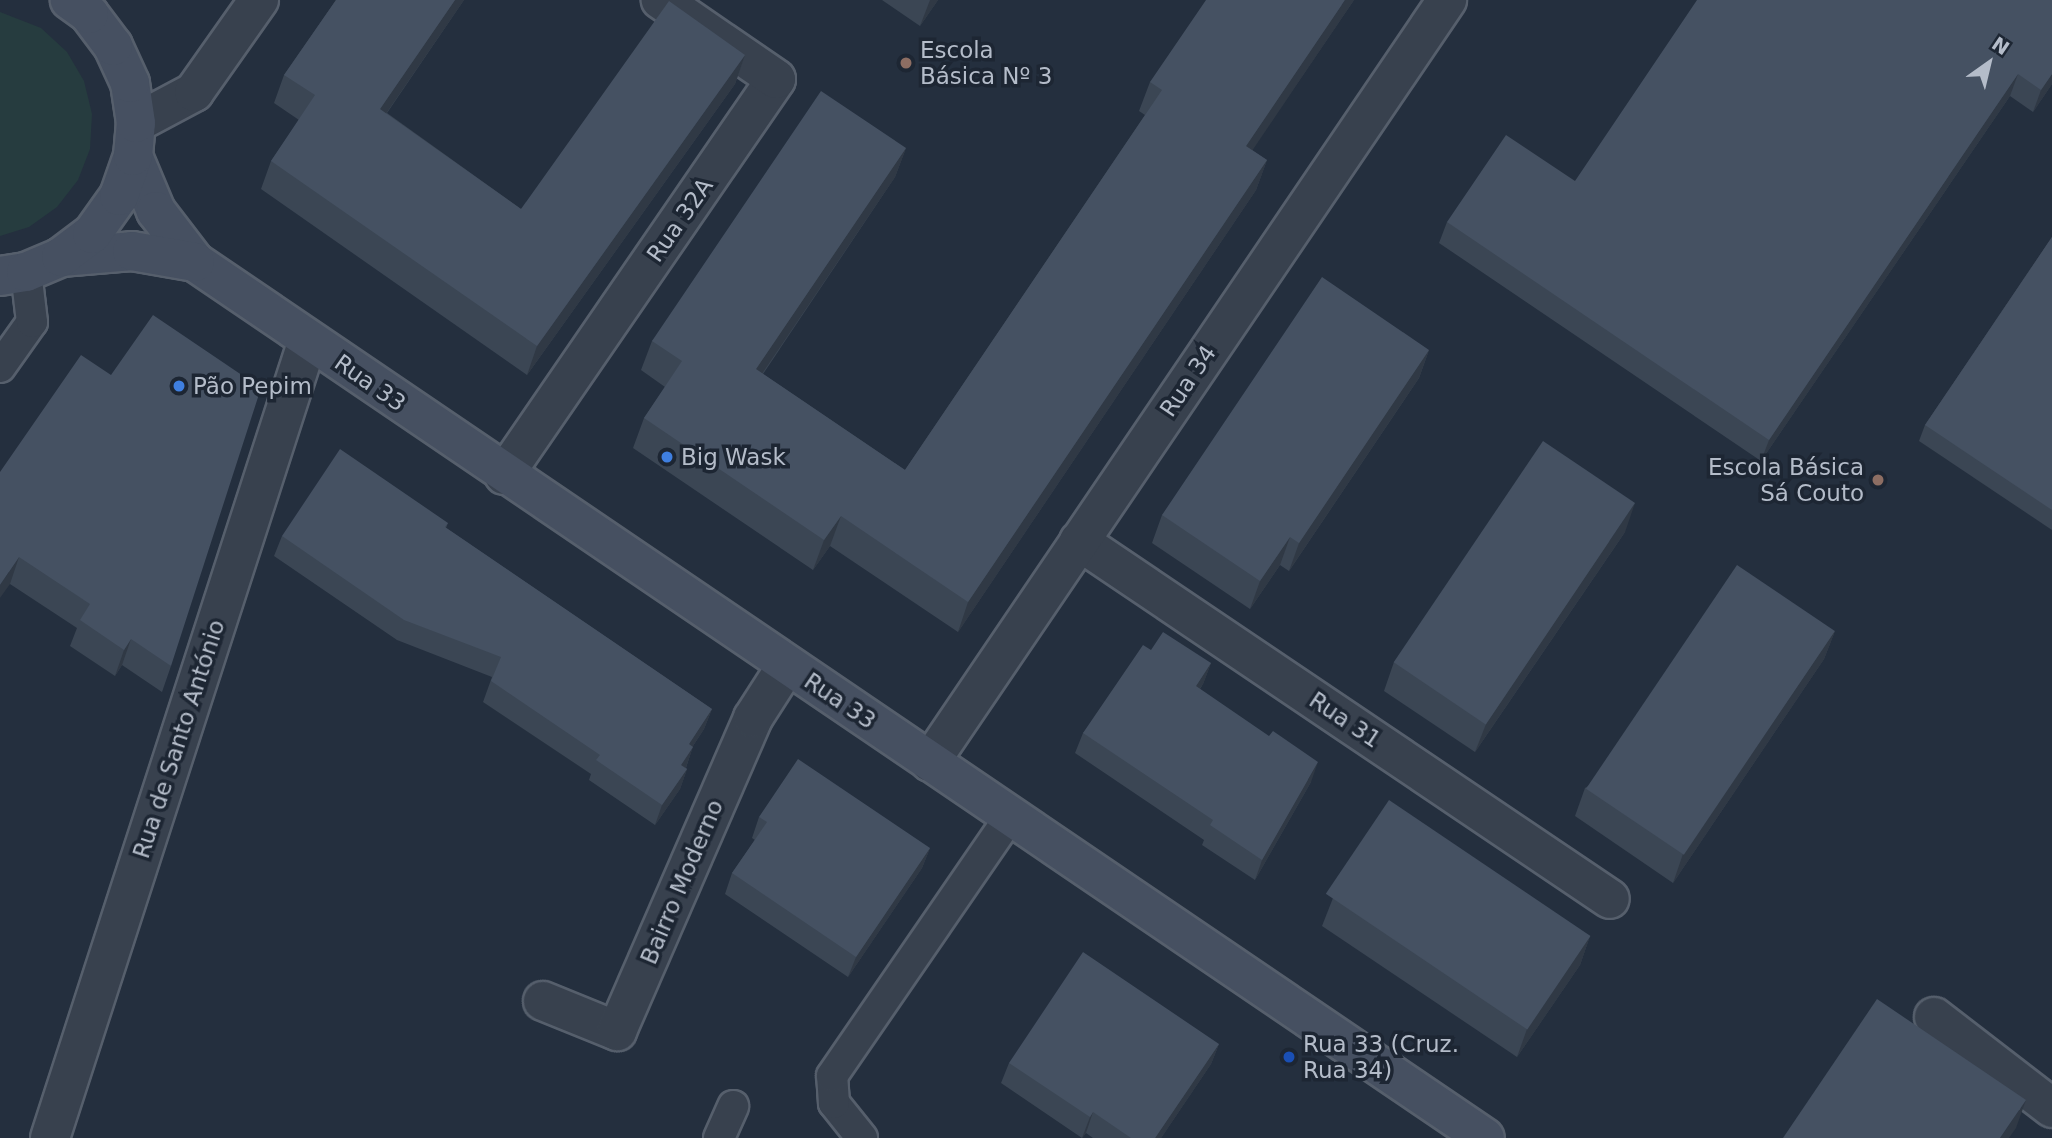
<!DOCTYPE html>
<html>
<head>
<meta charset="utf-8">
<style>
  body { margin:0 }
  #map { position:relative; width:2052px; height:1138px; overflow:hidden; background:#242f3e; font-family:"DejaVu Sans",sans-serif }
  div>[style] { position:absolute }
  .green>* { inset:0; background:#263c3f }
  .roads { filter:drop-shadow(2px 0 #565f6c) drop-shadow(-2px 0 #565f6c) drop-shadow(0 2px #565f6c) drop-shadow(0 -2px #565f6c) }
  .lane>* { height:30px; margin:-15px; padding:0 15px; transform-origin:15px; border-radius:15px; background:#38414e }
  .street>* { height:38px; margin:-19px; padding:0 19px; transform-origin:19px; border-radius:19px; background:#38414e }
  .secondary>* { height:38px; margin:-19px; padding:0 19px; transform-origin:19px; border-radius:19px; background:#465061 }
  .wall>* { inset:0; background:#3b4654 }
  .shaded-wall>* { inset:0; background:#303945 }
  .building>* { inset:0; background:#455162; transform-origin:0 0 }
  .dots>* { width:19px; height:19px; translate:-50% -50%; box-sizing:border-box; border:4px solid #1d2633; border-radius:50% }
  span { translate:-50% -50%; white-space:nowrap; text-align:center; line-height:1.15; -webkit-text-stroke:7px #1d2633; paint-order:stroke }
  .poi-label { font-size:23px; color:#b4bcc9 }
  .left { translate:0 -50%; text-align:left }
  .right { translate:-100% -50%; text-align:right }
  .street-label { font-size:23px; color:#b4bcc9 }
  .north { position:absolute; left:1954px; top:28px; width:70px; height:70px; -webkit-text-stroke:5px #1d2633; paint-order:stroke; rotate:34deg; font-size:19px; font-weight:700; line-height:28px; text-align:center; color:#b4bcc9 }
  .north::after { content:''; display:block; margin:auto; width:24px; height:32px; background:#b4bcc9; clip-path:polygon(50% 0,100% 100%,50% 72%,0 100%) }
</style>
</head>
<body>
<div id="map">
  <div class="green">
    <div style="clip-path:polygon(0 12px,41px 28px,67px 52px,84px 81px,92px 114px,90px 149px,78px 180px,57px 207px,29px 227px,0 236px)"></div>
  </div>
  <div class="roads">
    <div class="lane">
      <div style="left:0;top:367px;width:55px;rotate:-54.6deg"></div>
      <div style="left:32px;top:322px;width:50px;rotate:-96.8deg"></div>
      <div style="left:719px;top:1138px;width:35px;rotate:-66deg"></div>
      <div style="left:862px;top:1138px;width:45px;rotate:-128.7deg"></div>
      <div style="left:834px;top:1103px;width:27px;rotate:-94deg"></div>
      <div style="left:832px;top:1076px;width:314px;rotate:-55.5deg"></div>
    </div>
    <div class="street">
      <div style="left:136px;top:123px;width:66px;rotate:-28.1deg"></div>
      <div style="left:194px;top:92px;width:113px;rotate:-54.8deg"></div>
      <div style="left:504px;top:475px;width:480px;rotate:-55.5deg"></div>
      <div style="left:776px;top:79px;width:140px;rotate:-145.5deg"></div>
      <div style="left:1079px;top:541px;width:640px;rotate:33.99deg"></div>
      <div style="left:930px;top:762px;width:921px;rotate:-55.84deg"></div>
      <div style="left:543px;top:1001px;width:80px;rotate:22.1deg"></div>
      <div style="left:617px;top:1031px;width:341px;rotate:-66.5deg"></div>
      <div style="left:753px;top:718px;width:63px;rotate:-57.3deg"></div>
      <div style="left:1934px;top:1017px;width:149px;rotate:37.6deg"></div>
      <div style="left:50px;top:1138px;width:839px;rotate:-72.08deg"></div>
    </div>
    <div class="secondary">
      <div style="left:133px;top:156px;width:60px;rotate:67.3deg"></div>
      <div style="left:156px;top:211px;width:64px;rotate:52.6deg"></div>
      <div style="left:195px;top:262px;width:1559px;rotate:34.18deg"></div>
      <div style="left:61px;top:257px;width:71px;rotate:-4.8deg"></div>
      <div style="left:132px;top:251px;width:64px;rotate:9.9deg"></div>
      <div style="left:0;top:276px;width:26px;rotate:-9deg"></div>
      <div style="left:26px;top:272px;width:38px;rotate:-23deg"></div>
      <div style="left:61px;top:257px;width:39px;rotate:-37deg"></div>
      <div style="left:92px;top:234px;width:47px;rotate:-54.6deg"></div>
      <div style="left:119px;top:196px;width:42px;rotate:-70.7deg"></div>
      <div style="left:133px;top:156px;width:33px;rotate:-85deg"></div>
      <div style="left:136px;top:123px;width:40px;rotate:-98.5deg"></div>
      <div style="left:130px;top:83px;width:41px;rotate:-114.7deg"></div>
      <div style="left:113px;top:46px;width:40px;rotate:-127deg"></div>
      <div style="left:89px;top:14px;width:24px;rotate:-144deg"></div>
    </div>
  </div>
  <div class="wall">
    <div style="clip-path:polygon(336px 0,464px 0,387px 113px,521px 209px,745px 55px,735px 84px,527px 375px,261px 189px,271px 161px,299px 120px,274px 103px,284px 75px)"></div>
    <div style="clip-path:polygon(882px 0,938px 0,920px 26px)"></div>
    <div style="clip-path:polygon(1354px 0,1252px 150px,1267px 160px,1256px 190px,958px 632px,830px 546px,813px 570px,633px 448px,644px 418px,665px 387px,641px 370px,652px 341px,906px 148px,895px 177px,763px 374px,905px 470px,1145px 115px,1139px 111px,1150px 82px)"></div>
    <div style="clip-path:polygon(2052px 0,2052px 84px,2033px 112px,2010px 96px,1761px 461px,1439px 243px,1447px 222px,1575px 181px)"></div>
    <div style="clip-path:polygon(2052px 237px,2052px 530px,1919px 441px,1925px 425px)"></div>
    <div style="clip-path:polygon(1429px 350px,1419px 378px,1289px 571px,1280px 565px,1250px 609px,1152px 543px,1162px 515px)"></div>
    <div style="clip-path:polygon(0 472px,171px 666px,162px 692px,122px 665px,115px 676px,70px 646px,77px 628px,10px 584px)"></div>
    <div style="clip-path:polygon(448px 523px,446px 528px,712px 709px,704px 729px,693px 746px,686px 768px,687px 769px,680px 789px,655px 825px,589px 780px,591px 774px,483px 702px,492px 677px,397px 640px,274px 556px,282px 536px)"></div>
    <div style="clip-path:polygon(1625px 532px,1475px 752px,1384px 691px,1394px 662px)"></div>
    <div style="clip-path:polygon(1835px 631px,1824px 659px,1673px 883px,1575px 816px,1585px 788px)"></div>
    <div style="clip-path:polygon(1151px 650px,1211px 663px,1203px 684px,1200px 689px,1311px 782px,1255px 880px,1202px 845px,1204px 840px,1075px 753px,1083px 733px)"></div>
    <div style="clip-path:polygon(759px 817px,930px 848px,922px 868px,848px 977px,725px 894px,732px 873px,755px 840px,752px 838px)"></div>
    <div style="clip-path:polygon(1333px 898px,1590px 936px,1580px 965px,1517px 1057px,1322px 926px)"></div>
    <div style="clip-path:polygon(1219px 1044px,1211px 1064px,1161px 1138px,1093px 1138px,1086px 1133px,1082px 1138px,1001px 1083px,1009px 1063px)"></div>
  </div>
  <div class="shaded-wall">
    <div style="clip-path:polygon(455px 0,464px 0,370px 137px,380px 109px)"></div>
    <div style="clip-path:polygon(930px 0,938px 0,920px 26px)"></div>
    <div style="clip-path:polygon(1345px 0,1354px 0,1235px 176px,1246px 146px)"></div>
    <div style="clip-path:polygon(745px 55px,735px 84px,527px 375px,537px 346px)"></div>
    <div style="clip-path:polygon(2018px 74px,2010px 96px,1761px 461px,1769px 440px)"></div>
    <div style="clip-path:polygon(2052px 74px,2052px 84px,2033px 112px,2041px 90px)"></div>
    <div style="clip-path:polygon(906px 148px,895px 177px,745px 399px,756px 369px)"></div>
    <div style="clip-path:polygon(1267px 160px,1256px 190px,958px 632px,968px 602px)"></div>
    <div style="clip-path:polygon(1429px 350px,1419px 378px,1289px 571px,1299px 543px)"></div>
    <div style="clip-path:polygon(1635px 503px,1625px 532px,1475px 752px,1486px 724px)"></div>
    <div style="clip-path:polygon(841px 516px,830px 546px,813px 570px,824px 540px)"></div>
    <div style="clip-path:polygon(1290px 537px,1280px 565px,1250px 609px,1260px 581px)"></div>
    <div style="clip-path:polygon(19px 557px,10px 584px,0 598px,0 585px)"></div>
    <div style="clip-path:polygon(1835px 631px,1824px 659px,1673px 883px,1683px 854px)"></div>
    <div style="clip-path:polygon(131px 639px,122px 665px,115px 676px,124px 650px)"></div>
    <div style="clip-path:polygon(1211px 663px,1203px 684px,1188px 706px,1196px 686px)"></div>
    <div style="clip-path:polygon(712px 709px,704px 729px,681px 764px,689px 744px)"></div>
    <div style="clip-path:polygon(693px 747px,686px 767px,674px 785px,681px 765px)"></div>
    <div style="clip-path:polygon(1318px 762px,1311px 782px,1255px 880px,1262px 860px)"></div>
    <div style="clip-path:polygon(687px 769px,680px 789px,655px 825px,662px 805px)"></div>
    <div style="clip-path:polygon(930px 848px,922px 868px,848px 977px,856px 957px)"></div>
    <div style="clip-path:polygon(1590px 936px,1580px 965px,1517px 1057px,1527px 1029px)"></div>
    <div style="clip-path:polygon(1219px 1044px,1211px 1064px,1161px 1138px,1155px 1138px)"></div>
    <div style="clip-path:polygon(2026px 1100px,2016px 1128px,2009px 1138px,2000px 1138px)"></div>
    <div style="clip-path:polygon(1093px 1112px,1086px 1133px,1082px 1138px,1090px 1117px)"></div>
  </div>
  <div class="building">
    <div style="clip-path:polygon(336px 0,455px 0,380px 109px,521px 209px,669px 1px,745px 55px,537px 346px,271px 161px,315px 95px,284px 75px)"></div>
    <div style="clip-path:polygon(1206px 0,1345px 0,1246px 146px,1267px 160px,968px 602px,841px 516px,824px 540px,644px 418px,682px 361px,652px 341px,821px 91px,906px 148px,756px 369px,905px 470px,1162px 90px,1150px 82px)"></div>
    <div style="clip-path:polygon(1697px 0,2052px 0,2052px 74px,2041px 90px,2018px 74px,1769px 440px,1447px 222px,1506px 135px,1575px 181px)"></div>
    <div style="clip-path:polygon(2052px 237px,2052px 510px,1925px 425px)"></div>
    <div style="clip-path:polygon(1322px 277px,1429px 350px,1299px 543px,1290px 537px,1260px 581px,1162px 515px)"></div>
    <div style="clip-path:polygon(153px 315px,261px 388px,171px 666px,131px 639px,124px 650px,80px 620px,90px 604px,19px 557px,0 585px,0 472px,81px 355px,111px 375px)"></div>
    <div style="left:1543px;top:441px;width:111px;height:267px;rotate:34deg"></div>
    <div style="clip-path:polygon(340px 449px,448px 523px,445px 527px,712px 709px,689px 744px,693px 747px,681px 765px,687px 769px,662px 805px,596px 760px,600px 755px,491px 681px,501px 657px,404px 620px,282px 536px)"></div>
    <div style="left:1737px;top:565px;width:118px;height:270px;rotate:34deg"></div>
    <div style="clip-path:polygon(1163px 632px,1211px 663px,1196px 686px,1269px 736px,1273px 731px,1318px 762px,1262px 860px,1210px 825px,1213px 820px,1083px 733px,1143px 645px,1151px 650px)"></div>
    <div style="clip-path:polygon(798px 759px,930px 848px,856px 957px,732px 873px,767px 822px,759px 817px)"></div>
    <div style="left:1389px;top:800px;width:243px;height:113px;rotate:34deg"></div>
    <div style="clip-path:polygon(1083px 952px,1219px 1044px,1155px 1138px,1131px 1138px,1093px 1112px,1090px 1117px,1009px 1063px)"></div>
    <div style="clip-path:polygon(1877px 999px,2026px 1100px,2000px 1138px,1783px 1138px)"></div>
  </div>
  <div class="dots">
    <div style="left:906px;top:63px;background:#8d6e63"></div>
    <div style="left:179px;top:386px;background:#3f7fe0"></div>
    <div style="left:667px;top:457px;background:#3f7fe0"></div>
    <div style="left:1878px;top:480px;background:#8d6e63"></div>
    <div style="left:1289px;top:1057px;background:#1a4fb4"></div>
  </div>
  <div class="poi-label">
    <span class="left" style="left:920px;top:63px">Escola<br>Básica Nº 3</span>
    <span class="left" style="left:193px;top:386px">Pão Pepim</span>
    <span class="left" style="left:681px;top:457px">Big Wask</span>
    <span class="right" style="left:1864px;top:480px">Escola Básica<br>Sá Couto</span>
    <span class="left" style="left:1303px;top:1057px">Rua 33 (Cruz.<br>Rua 34)</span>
  </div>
  <div class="street-label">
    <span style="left:680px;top:220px;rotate:-55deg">Rua 32A</span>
    <span style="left:1188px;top:381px;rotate:-56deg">Rua 34</span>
    <span style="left:370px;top:383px;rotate:35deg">Rua 33</span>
    <span style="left:840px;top:701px;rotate:34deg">Rua 33</span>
    <span style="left:1345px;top:720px;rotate:34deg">Rua 31</span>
    <span style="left:179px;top:739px;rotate:-72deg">Rua de Santo António</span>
    <span style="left:682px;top:882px;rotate:-67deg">Bairro Moderno</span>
  </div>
  <div class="north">N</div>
</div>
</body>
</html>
